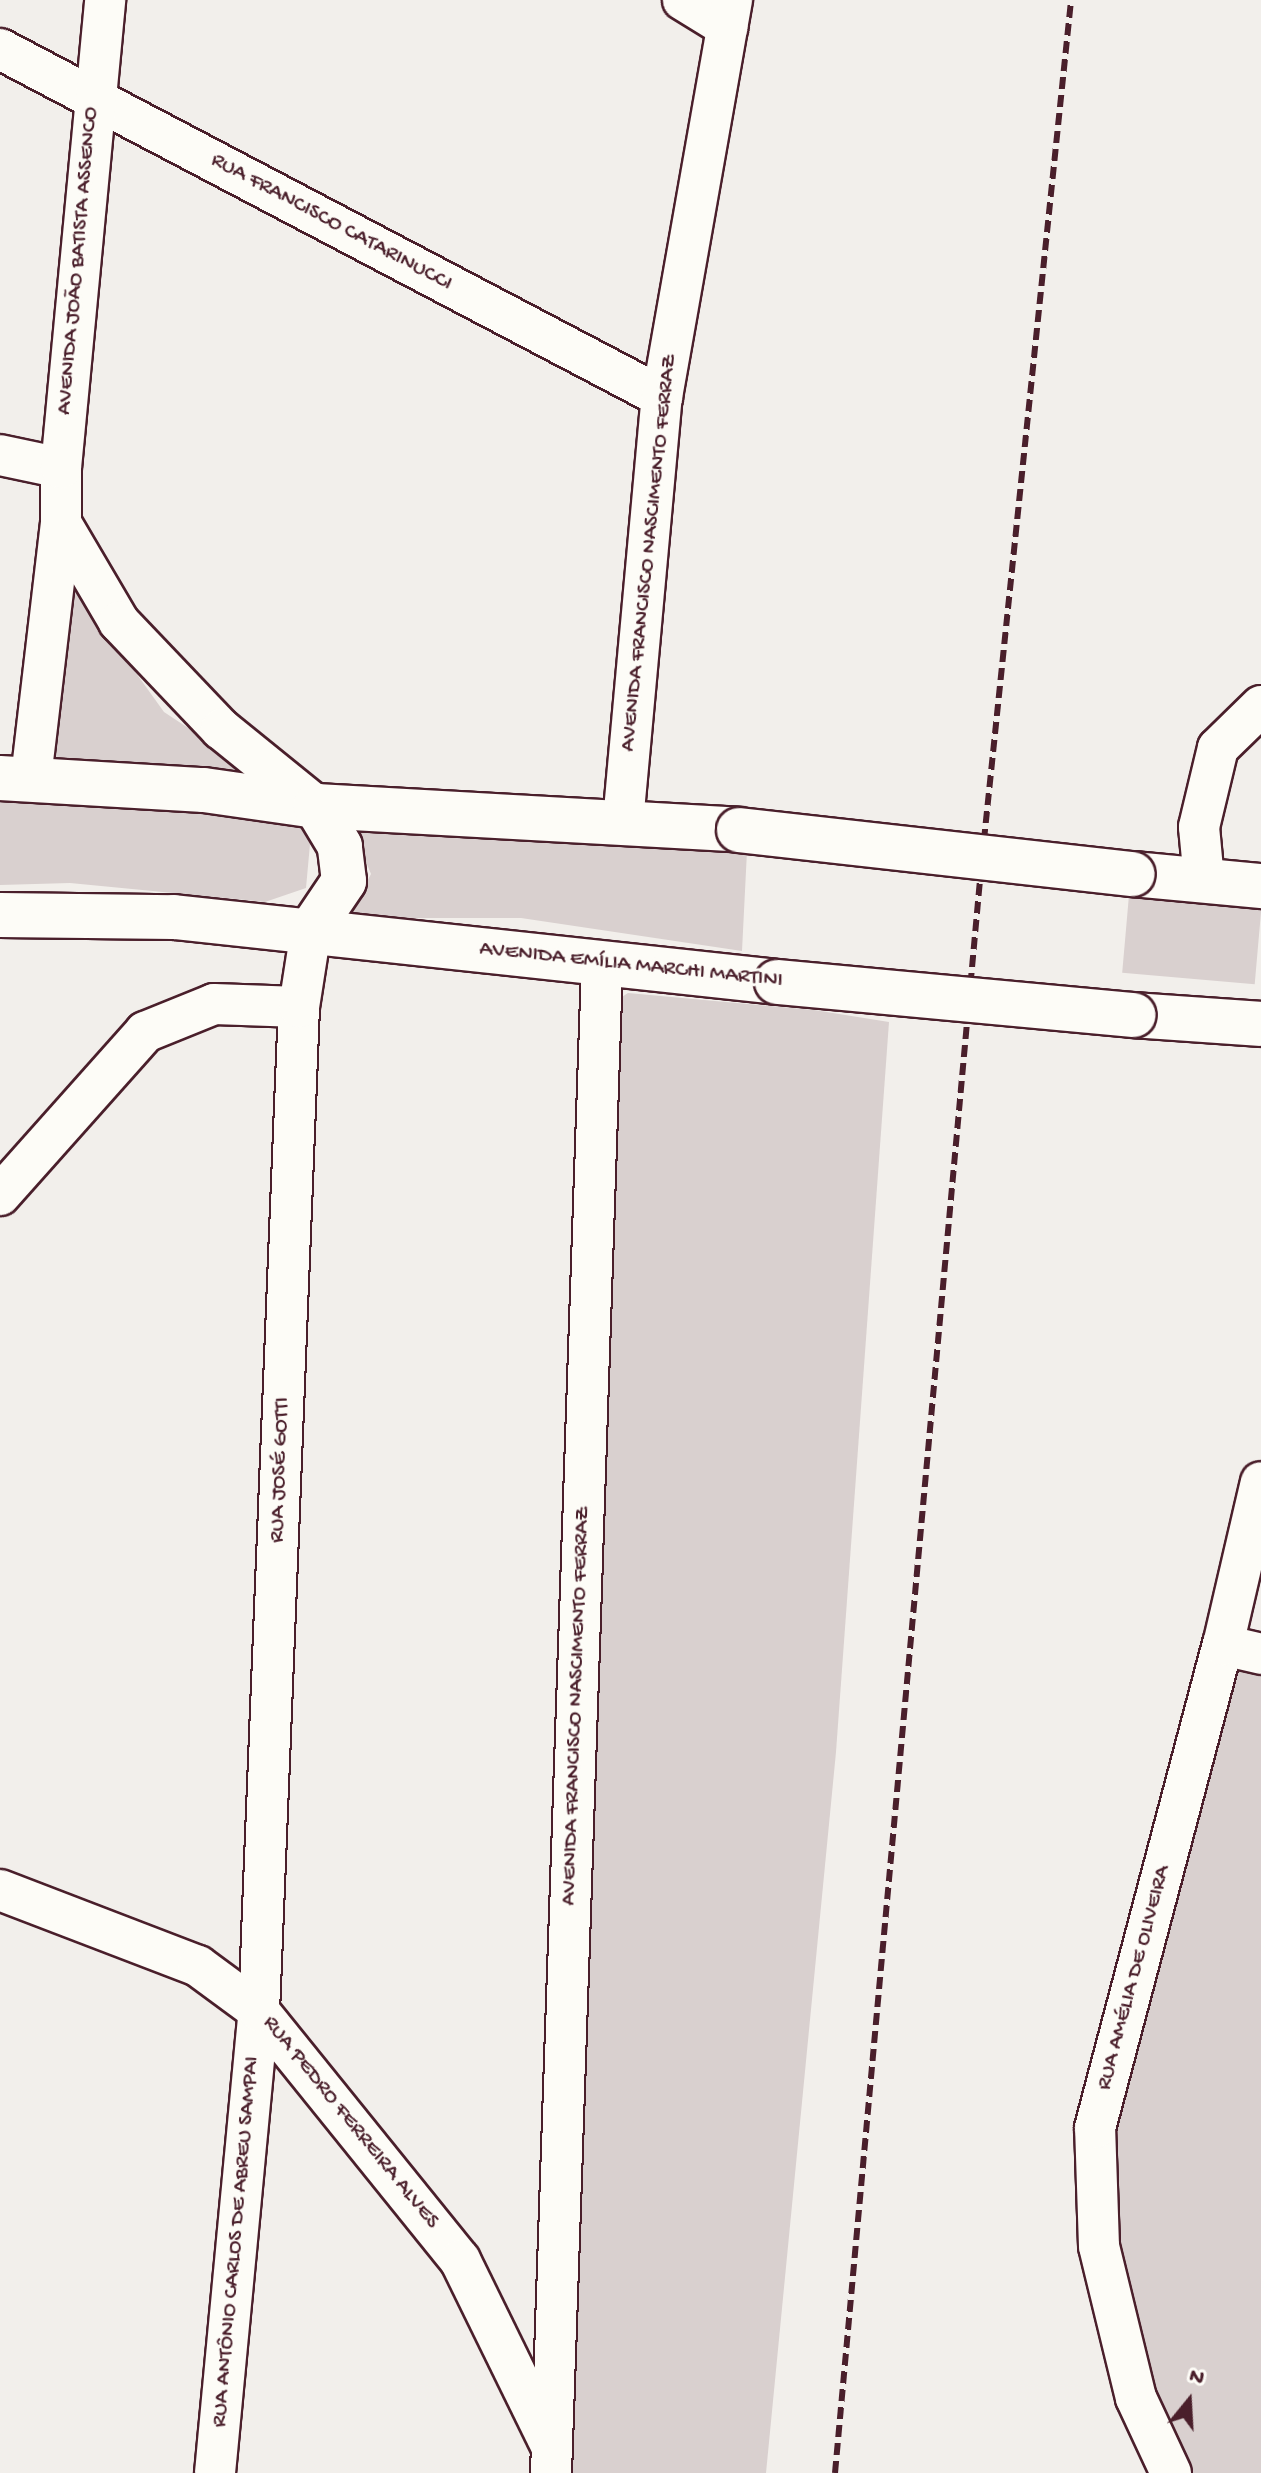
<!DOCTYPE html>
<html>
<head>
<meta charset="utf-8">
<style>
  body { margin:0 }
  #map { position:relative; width:1261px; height:2473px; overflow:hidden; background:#f2efeb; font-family:"Gochi Hand",sans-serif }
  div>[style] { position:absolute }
  .green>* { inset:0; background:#d9d0cf; transform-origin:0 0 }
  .roads { filter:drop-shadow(2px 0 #4a1f2b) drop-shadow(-2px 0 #4a1f2b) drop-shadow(0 2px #4a1f2b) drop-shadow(0 -2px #4a1f2b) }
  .minor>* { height:40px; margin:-20px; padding:0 20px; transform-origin:20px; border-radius:20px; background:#fdfcf7 }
  .primary>* { height:44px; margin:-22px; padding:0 22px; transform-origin:22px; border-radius:22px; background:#fdfcf7 }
  .rail>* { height:6px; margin-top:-3px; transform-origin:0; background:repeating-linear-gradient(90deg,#4a1f2b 0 12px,transparent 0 18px) }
  .bridges { filter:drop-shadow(2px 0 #4a1f2b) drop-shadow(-2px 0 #4a1f2b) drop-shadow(0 2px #4a1f2b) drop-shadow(0 -2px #4a1f2b) }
  .primary-bridge>* { height:44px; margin:-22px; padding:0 22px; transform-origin:22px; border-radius:22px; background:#fdfcf7 }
  span { translate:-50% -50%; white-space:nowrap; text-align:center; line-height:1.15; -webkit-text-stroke:6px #fdfcf7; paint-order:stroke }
  .street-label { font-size:22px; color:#4a1f2b }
  .north { position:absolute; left:1149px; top:2361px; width:80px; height:80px; -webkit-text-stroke:6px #fdfcf7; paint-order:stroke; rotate:18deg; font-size:22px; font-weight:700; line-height:32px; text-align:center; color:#4a1f2b }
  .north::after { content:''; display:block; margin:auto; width:28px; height:36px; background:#4a1f2b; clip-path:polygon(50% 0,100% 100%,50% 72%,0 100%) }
</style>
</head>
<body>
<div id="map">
  <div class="green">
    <div style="clip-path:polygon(70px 581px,164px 712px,261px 776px,49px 756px)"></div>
    <div style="clip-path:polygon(0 797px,57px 797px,296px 820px,310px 844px,306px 888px,265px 902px,70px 883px,0 885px)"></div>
    <div style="clip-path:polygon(351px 825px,747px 851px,742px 951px,521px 918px,348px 918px,371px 874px)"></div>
    <div style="left:1129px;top:895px;width:133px;height:78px;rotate:5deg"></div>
    <div style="clip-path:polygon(628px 993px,814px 1010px,889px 1022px,836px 1752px,766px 2473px,565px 2473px,611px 1004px)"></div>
    <div style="clip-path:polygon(1236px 1668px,1261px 1674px,1261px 2473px,1189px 2473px,1151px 2388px,1116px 2259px,1108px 2133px)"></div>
  </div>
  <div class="roads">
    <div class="minor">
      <div style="left:683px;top:0;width:52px;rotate:31.5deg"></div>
      <div style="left:0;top:49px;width:748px;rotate:27.73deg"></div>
      <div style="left:0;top:455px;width:62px;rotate:12deg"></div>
      <div style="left:61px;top:523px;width:115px;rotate:59.6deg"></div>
      <div style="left:119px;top:622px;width:148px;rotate:46.4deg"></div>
      <div style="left:221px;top:729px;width:122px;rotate:39deg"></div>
      <div style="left:31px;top:778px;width:257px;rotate:-83.3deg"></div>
      <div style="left:61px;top:523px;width:55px;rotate:-90deg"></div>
      <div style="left:61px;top:468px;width:470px;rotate:-84.6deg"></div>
      <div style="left:623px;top:822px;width:427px;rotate:-84.8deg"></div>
      <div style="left:662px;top:397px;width:403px;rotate:-80deg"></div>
      <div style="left:1204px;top:880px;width:53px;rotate:-95.4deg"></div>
      <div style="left:1199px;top:827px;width:81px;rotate:-76.5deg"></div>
      <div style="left:1218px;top:748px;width:60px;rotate:-44.3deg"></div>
      <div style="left:0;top:1195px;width:218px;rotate:-48.3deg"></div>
      <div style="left:145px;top:1032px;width:74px;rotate:-22.1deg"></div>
      <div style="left:214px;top:1004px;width:85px;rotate:2deg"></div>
      <div style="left:1223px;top:1645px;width:39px;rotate:13deg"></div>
      <div style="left:0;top:1890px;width:212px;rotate:21deg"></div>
      <div style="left:198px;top:1966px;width:76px;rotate:36.4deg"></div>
      <div style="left:259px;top:2011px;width:320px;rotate:51.1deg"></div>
      <div style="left:460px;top:2260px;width:205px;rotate:63.9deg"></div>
      <div style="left:215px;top:2473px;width:464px;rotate:-84.6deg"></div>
      <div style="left:259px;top:2011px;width:1005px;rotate:-87.72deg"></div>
      <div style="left:299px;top:1007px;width:78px;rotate:-81.1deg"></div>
      <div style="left:551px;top:2473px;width:1510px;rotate:-88.06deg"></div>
      <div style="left:1171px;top:2473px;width:83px;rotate:-115deg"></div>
      <div style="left:1136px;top:2398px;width:156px;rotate:-103.7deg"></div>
      <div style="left:1099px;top:2246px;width:118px;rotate:-91.9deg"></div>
      <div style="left:1095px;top:2128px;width:500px;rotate:-75.2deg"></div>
      <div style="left:1223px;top:1645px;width:167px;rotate:-76.9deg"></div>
    </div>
    <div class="primary">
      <div style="left:0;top:778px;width:204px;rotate:3.4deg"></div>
      <div style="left:204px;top:790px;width:113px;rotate:8.1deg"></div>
      <div style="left:316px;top:806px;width:424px;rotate:3.2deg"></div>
      <div style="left:1133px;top:874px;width:129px;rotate:5.4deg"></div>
      <div style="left:0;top:915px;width:174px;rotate:0.7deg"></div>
      <div style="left:174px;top:917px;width:606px;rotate:6.15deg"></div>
      <div style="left:311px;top:930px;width:59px;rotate:-56deg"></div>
      <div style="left:344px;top:881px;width:35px;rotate:-97deg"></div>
      <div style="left:340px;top:846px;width:47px;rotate:-121deg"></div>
      <div style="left:1133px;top:1015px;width:128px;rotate:4deg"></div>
    </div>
  </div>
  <div class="rail">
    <div style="left:835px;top:2473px;width:1621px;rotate:-84.8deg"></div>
    <div style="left:982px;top:859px;width:864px;rotate:-84.08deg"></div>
  </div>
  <div class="bridges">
    <div class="primary-bridge">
      <div style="left:739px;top:830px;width:396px;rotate:6.4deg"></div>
      <div style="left:777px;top:982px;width:358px;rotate:5.3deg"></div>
    </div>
  </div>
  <div class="street-label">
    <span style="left:331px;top:223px;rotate:28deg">RUA FRANCISCO CATARINUCCI</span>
    <span style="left:79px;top:261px;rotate:-85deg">AVENIDA JOÃO BATISTA ASSENCO</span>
    <span style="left:650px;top:553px;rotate:-84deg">AVENIDA FRANCISCO NASCIMENTO FERRAZ</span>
    <span style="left:631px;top:966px;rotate:6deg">AVENIDA EMÍLIA MARCHI MARTINI</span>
    <span style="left:281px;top:1470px;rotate:-88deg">RUA JOSÉ GOTTI</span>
    <span style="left:577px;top:1706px;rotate:-88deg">AVENIDA FRANCISCO NASCIMENTO FERRAZ</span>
    <span style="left:1135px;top:1978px;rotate:-75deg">RUA AMÉLIA DE OLIVEIRA</span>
    <span style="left:350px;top:2123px;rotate:51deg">RUA PEDRO FERREIRA ALVES</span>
    <span style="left:237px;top:2242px;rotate:-85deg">RUA ANTÔNIO CARLOS DE ABREU SAMPAI</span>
  </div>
  <div class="north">N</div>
</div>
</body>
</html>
